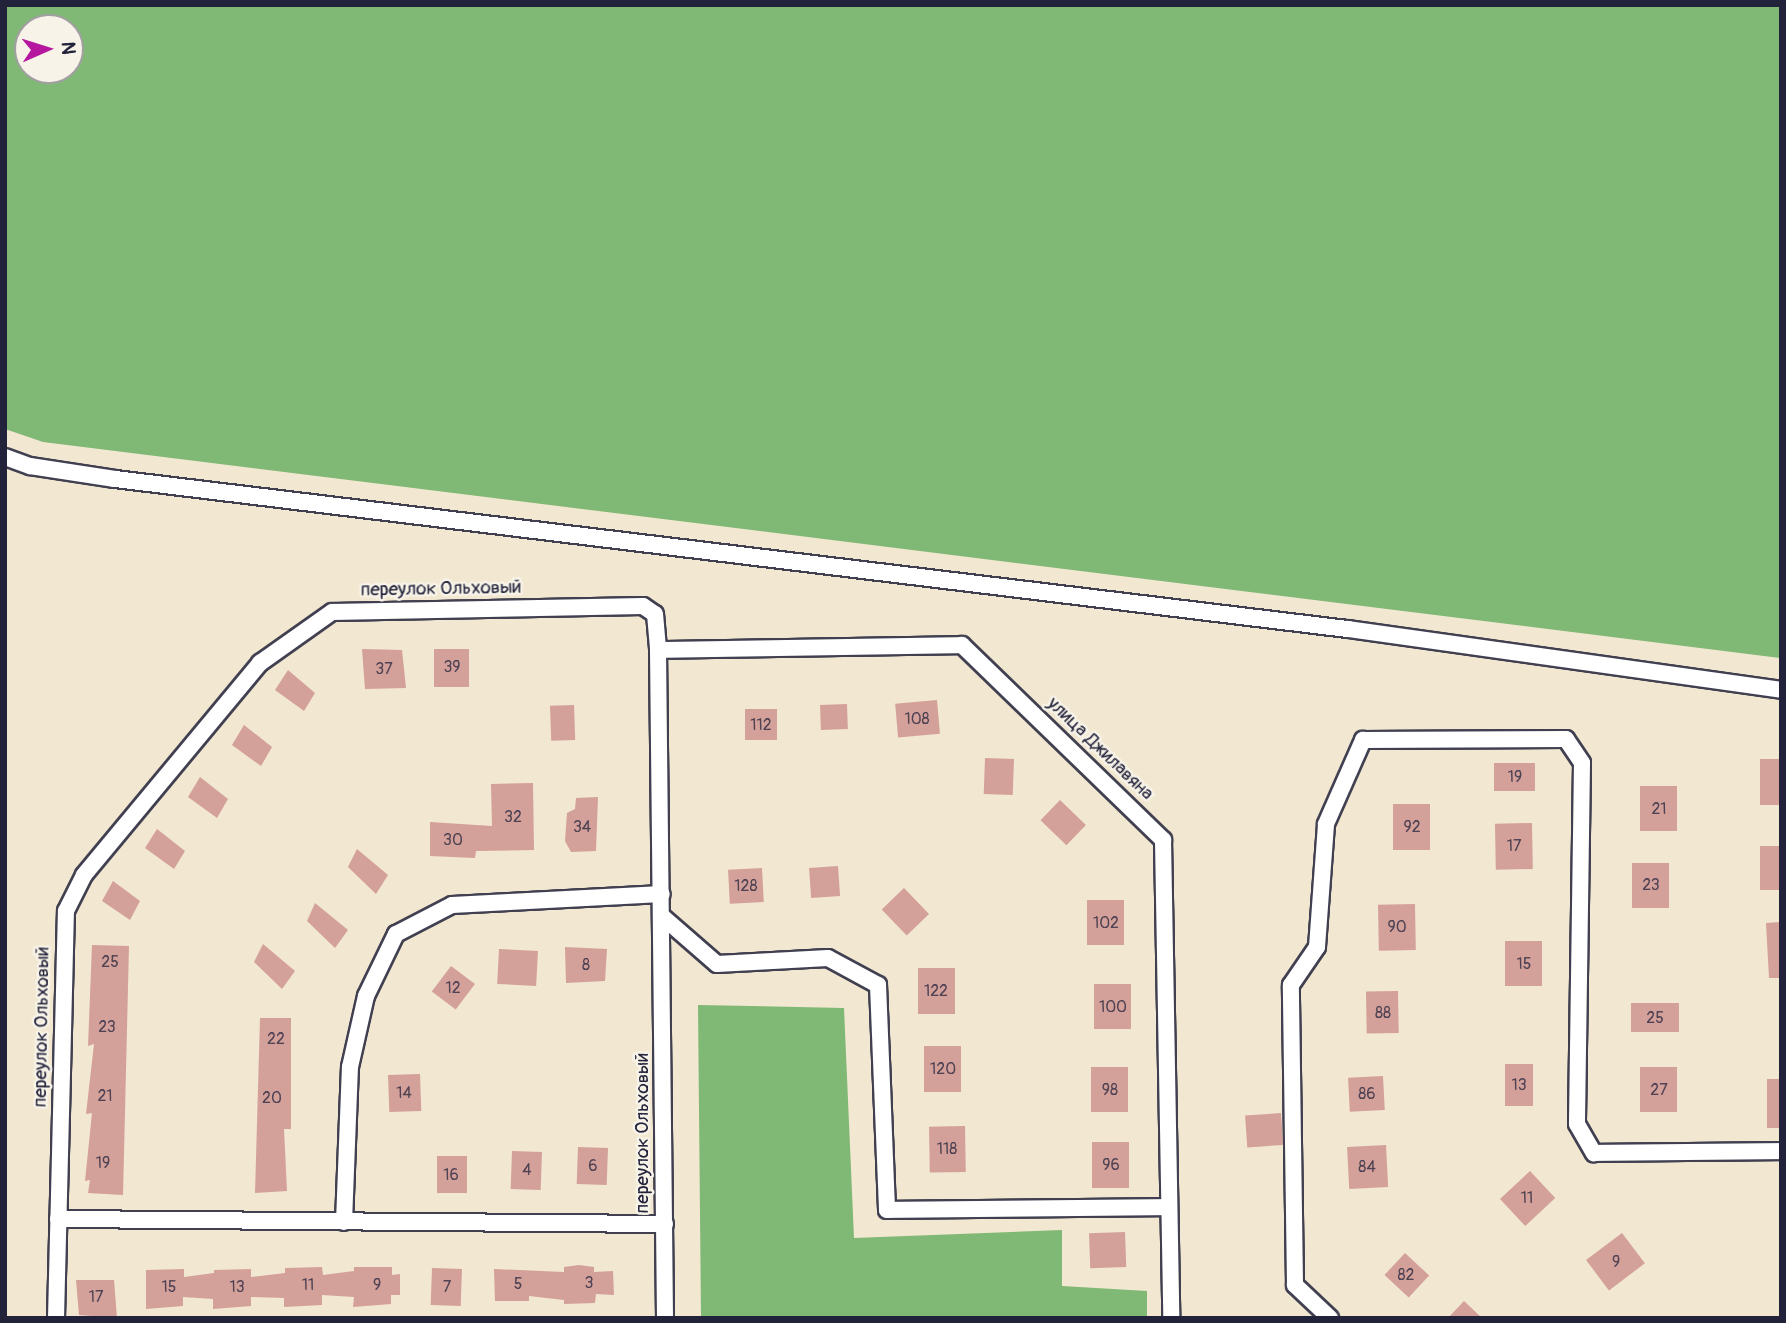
<!DOCTYPE html>
<html>
<head>
<meta charset="utf-8">
<style>
  body { margin:0 }
  #map { position:relative; width:1786px; height:1323px; overflow:hidden; background:#f2e7d0; font-family:Pangolin,sans-serif }
  div>[style] { position:absolute }
  .forest>* { inset:0; background:#80b875 }
  .building>* { inset:0; background:#d4a09a; transform-origin:0 0 }
  .roads { filter:drop-shadow(2px 0 #414051) drop-shadow(-2px 0 #414051) drop-shadow(0 2px #414051) drop-shadow(0 -2px #414051) }
  .minor>* { height:16px; margin:-8px; padding:0 8px; transform-origin:8px; border-radius:8px; background:#fff }
  span { translate:-50% -50%; white-space:nowrap; text-align:center; line-height:1.15; -webkit-text-stroke:5px #f7f3e8; paint-order:stroke }
  .number-label { font-size:16px; color:#4e4253 }
  .number-label span { -webkit-text-stroke-width:0 }
  .street-label { font-size:19px; color:#22223b }
  .frame { position:absolute; inset:0; border:7px solid #22223b; pointer-events:none }
  .north { position:absolute; left:14px; top:14px; width:70px; height:70px; box-sizing:border-box; background:#f7f3e8; border:2px solid #a29fa3; border-radius:50%; rotate:87deg; font-size:19px; font-weight:700; line-height:28px; text-align:center; color:#22223b }
  .north::after { content:''; display:block; margin:auto; width:24px; height:32px; background:#b5179e; clip-path:polygon(50% 0,100% 100%,50% 72%,0 100%) }
</style>
</head>
<body>
<div id="map">
  <div class="forest">
    <div style="clip-path:polygon(evenodd,5px 5px,1781px 5px,1781px 658px,43px 442px,5px 429px,5px 5px,28px 28px,70px 28px,70px 70px,28px 70px,28px 28px)"></div>
    <div style="clip-path:polygon(698px 1005px,844px 1008px,854px 1238px,1062px 1230px,1062px 1286px,1147px 1291px,1147px 1318px,701px 1318px)"></div>
  </div>
  <div class="building">
    <div style="clip-path:polygon(362px 649px,402px 650px,406px 688px,365px 689px)"></div>
    <div style="left:434px;top:649px;width:35px;height:38px"></div>
    <div style="clip-path:polygon(288px 670px,315px 693px,304px 711px,275px 690px)"></div>
    <div style="left:937px;top:700px;width:34px;height:42px;rotate:85deg"></div>
    <div style="left:847px;top:704px;width:25px;height:27px;rotate:88deg"></div>
    <div style="left:574px;top:705px;width:35px;height:24px;rotate:88deg"></div>
    <div style="left:777px;top:709px;width:31px;height:32px;rotate:90deg"></div>
    <div style="clip-path:polygon(244px 725px,272px 747px,261px 766px,232px 745px)"></div>
    <div style="left:985px;top:758px;width:29px;height:36px;rotate:2deg"></div>
    <div style="left:1781px;top:759px;width:46px;height:21px;rotate:90deg"></div>
    <div style="left:1535px;top:763px;width:28px;height:41px;rotate:90deg"></div>
    <div style="clip-path:polygon(200px 777px,228px 799px,217px 818px,188px 797px)"></div>
    <div style="clip-path:polygon(533px 783px,534px 850px,476px 851px,475px 858px,430px 856px,430px 822px,492px 826px,491px 784px)"></div>
    <div style="left:1640px;top:786px;width:37px;height:45px"></div>
    <div style="clip-path:polygon(598px 797px,596px 851px,571px 852px,565px 841px,567px 813px,575px 809px,576px 798px)"></div>
    <div style="left:1060px;top:800px;width:36px;height:28px;rotate:44deg"></div>
    <div style="left:1393px;top:804px;width:37px;height:46px"></div>
    <div style="left:1532px;top:823px;width:46px;height:37px;rotate:89deg"></div>
    <div style="clip-path:polygon(157px 829px,185px 851px,174px 869px,145px 848px)"></div>
    <div style="left:1760px;top:846px;width:21px;height:44px"></div>
    <div style="clip-path:polygon(357px 849px,388px 875px,376px 894px,348px 867px)"></div>
    <div style="left:1632px;top:863px;width:37px;height:45px"></div>
    <div style="left:838px;top:866px;width:30px;height:29px;rotate:86deg"></div>
    <div style="left:762px;top:868px;width:34px;height:34px;rotate:87deg"></div>
    <div style="clip-path:polygon(113px 881px,140px 901px,130px 920px,102px 901px)"></div>
    <div style="left:904px;top:888px;width:36px;height:31px;rotate:46deg"></div>
    <div style="left:1087px;top:900px;width:37px;height:45px"></div>
    <div style="clip-path:polygon(315px 903px,348px 930px,335px 948px,307px 921px)"></div>
    <div style="left:1415px;top:904px;width:46px;height:37px;rotate:89deg"></div>
    <div style="clip-path:polygon(1781px 922px,1781px 978px,1769px 978px,1766px 923px)"></div>
    <div style="left:1505px;top:941px;width:37px;height:45px"></div>
    <div style="clip-path:polygon(263px 944px,295px 971px,282px 989px,254px 962px)"></div>
    <div style="clip-path:polygon(92px 945px,129px 946px,123px 1195px,88px 1193px,90px 1180px,85px 1181px,92px 1113px,86px 1114px,94px 1044px,88px 1046px)"></div>
    <div style="clip-path:polygon(565px 947px,607px 949px,605px 981px,566px 983px)"></div>
    <div style="left:499px;top:949px;width:39px;height:35px;rotate:3deg"></div>
    <div style="left:451px;top:966px;width:30px;height:32px;rotate:37deg"></div>
    <div style="left:918px;top:968px;width:37px;height:46px"></div>
    <div style="left:1094px;top:984px;width:37px;height:45px"></div>
    <div style="left:1398px;top:991px;width:42px;height:32px;rotate:89deg"></div>
    <div style="left:1679px;top:1003px;width:29px;height:48px;rotate:90deg"></div>
    <div style="clip-path:polygon(260px 1018px,291px 1018px,291px 1129px,284px 1129px,287px 1191px,255px 1193px)"></div>
    <div style="left:924px;top:1046px;width:37px;height:46px"></div>
    <div style="left:1505px;top:1064px;width:28px;height:42px"></div>
    <div style="left:1128px;top:1067px;width:45px;height:37px;rotate:90deg"></div>
    <div style="left:1640px;top:1067px;width:37px;height:45px"></div>
    <div style="left:420px;top:1074px;width:37px;height:32px;rotate:88deg"></div>
    <div style="left:1383px;top:1076px;width:34px;height:35px;rotate:87deg"></div>
    <div style="left:1767px;top:1079px;width:14px;height:49px"></div>
    <div style="left:1281px;top:1113px;width:32px;height:36px;rotate:86deg"></div>
    <div style="left:965px;top:1126px;width:46px;height:36px;rotate:89deg"></div>
    <div style="left:1092px;top:1142px;width:37px;height:46px"></div>
    <div style="left:1386px;top:1145px;width:42px;height:39px;rotate:87deg"></div>
    <div style="left:578px;top:1147px;width:30px;height:37px;rotate:2deg"></div>
    <div style="left:512px;top:1151px;width:30px;height:38px;rotate:2deg"></div>
    <div style="left:437px;top:1156px;width:30px;height:37px"></div>
    <div style="left:1530px;top:1171px;width:37px;height:41px;rotate:47deg"></div>
    <div style="left:1125px;top:1232px;width:35px;height:36px;rotate:88deg"></div>
    <div style="left:1622px;top:1233px;width:38px;height:45px;rotate:53deg"></div>
    <div style="left:1405px;top:1253px;width:33px;height:30px;rotate:43deg"></div>
    <div style="clip-path:polygon(579px 1265px,594px 1267px,594px 1272px,613px 1271px,614px 1295px,596px 1294px,595px 1303px,564px 1304px,564px 1300px,529px 1296px,529px 1301px,495px 1301px,494px 1269px,564px 1272px,564px 1267px)"></div>
    <div style="clip-path:polygon(322px 1267px,323px 1275px,354px 1271px,354px 1267px,392px 1267px,392px 1275px,400px 1274px,400px 1295px,391px 1295px,391px 1304px,353px 1307px,354px 1297px,322px 1295px,322px 1305px,284px 1307px,284px 1298px,251px 1297px,251px 1306px,213px 1309px,213px 1299px,183px 1297px,183px 1306px,146px 1309px,146px 1270px,184px 1269px,184px 1277px,214px 1273px,214px 1270px,251px 1269px,251px 1277px,285px 1273px,285px 1268px)"></div>
    <div style="left:432px;top:1268px;width:30px;height:37px;rotate:2deg"></div>
    <div style="clip-path:polygon(76px 1280px,114px 1280px,117px 1318px,79px 1315px)"></div>
    <div style="clip-path:polygon(1464px 1301px,1482px 1318px,1448px 1318px)"></div>
  </div>
  <div class="roads">
    <div class="minor">
      <div style="left:5px;top:457px;width:27px;rotate:20deg"></div>
      <div style="left:30px;top:466px;width:86px;rotate:8.7deg"></div>
      <div style="left:115px;top:479px;width:1242px;rotate:6.94deg"></div>
      <div style="left:1348px;top:629px;width:437px;rotate:8deg"></div>
      <div style="left:658px;top:650px;width:304px;rotate:-0.9deg"></div>
      <div style="left:962px;top:645px;width:280px;rotate:44.1deg"></div>
      <div style="left:1163px;top:840px;width:478px;rotate:89deg"></div>
      <div style="left:664px;top:918px;width:70px;rotate:41deg"></div>
      <div style="left:717px;top:964px;width:111px;rotate:-3.1deg"></div>
      <div style="left:828px;top:958px;width:57px;rotate:28.4deg"></div>
      <div style="left:878px;top:985px;width:225px;rotate:87.7deg"></div>
      <div style="left:887px;top:1210px;width:282px;rotate:-0.6deg"></div>
      <div style="left:58px;top:1219px;width:607px;rotate:0.47deg"></div>
      <div style="left:344px;top:1222px;width:155px;rotate:-87.8deg"></div>
      <div style="left:350px;top:1067px;width:73px;rotate:-77.3deg"></div>
      <div style="left:366px;top:996px;width:69px;rotate:-64.2deg"></div>
      <div style="left:396px;top:934px;width:63px;rotate:-27.4deg"></div>
      <div style="left:452px;top:905px;width:210px;rotate:-3deg"></div>
      <div style="left:56px;top:1318px;width:407px;rotate:-88.6deg"></div>
      <div style="left:66px;top:911px;width:40px;rotate:-63.4deg"></div>
      <div style="left:84px;top:875px;width:276px;rotate:-50.3deg"></div>
      <div style="left:260px;top:663px;width:88px;rotate:-35.3deg"></div>
      <div style="left:332px;top:612px;width:311px;rotate:-1.1deg"></div>
      <div style="left:643px;top:606px;width:14px;rotate:34deg"></div>
      <div style="left:655px;top:614px;width:36px;rotate:85deg"></div>
      <div style="left:658px;top:650px;width:668px;rotate:89.4deg"></div>
      <div style="left:1330px;top:1318px;width:48px;rotate:-136.7deg"></div>
      <div style="left:1295px;top:1285px;width:300px;rotate:-90.8deg"></div>
      <div style="left:1291px;top:985px;width:46px;rotate:-55.6deg"></div>
      <div style="left:1317px;top:947px;width:123px;rotate:-85.8deg"></div>
      <div style="left:1326px;top:824px;width:92px;rotate:-66.2deg"></div>
      <div style="left:1363px;top:740px;width:203px;rotate:-0.3deg"></div>
      <div style="left:1566px;top:739px;width:29px;rotate:56deg"></div>
      <div style="left:1582px;top:763px;width:361px;rotate:90.8deg"></div>
      <div style="left:1577px;top:1124px;width:34px;rotate:60deg"></div>
      <div style="left:1594px;top:1153px;width:187px;rotate:-0.6deg"></div>
    </div>
  </div>
  <div class="number-label">
    <span style="left:452px;top:667px">39</span>
    <span style="left:384px;top:669px">37</span>
    <span style="left:917px;top:719px">108</span>
    <span style="left:761px;top:725px">112</span>
    <span style="left:1515px;top:777px">19</span>
    <span style="left:1659px;top:809px">21</span>
    <span style="left:513px;top:817px">32</span>
    <span style="left:582px;top:827px">34</span>
    <span style="left:1412px;top:827px">92</span>
    <span style="left:453px;top:840px">30</span>
    <span style="left:1514px;top:846px">17</span>
    <span style="left:1651px;top:885px">23</span>
    <span style="left:746px;top:886px">128</span>
    <span style="left:1106px;top:923px">102</span>
    <span style="left:1397px;top:927px">90</span>
    <span style="left:110px;top:962px">25</span>
    <span style="left:1524px;top:964px">15</span>
    <span style="left:586px;top:965px">8</span>
    <span style="left:453px;top:988px">12</span>
    <span style="left:936px;top:991px">122</span>
    <span style="left:1113px;top:1007px">100</span>
    <span style="left:1383px;top:1013px">88</span>
    <span style="left:1655px;top:1018px">25</span>
    <span style="left:107px;top:1027px">23</span>
    <span style="left:276px;top:1039px">22</span>
    <span style="left:943px;top:1069px">120</span>
    <span style="left:1519px;top:1085px">13</span>
    <span style="left:1110px;top:1090px">98</span>
    <span style="left:1659px;top:1090px">27</span>
    <span style="left:404px;top:1093px">14</span>
    <span style="left:1367px;top:1094px">86</span>
    <span style="left:105px;top:1096px">21</span>
    <span style="left:272px;top:1098px">20</span>
    <span style="left:947px;top:1149px">118</span>
    <span style="left:103px;top:1163px">19</span>
    <span style="left:1111px;top:1165px">96</span>
    <span style="left:593px;top:1166px">6</span>
    <span style="left:1367px;top:1167px">84</span>
    <span style="left:527px;top:1170px">4</span>
    <span style="left:451px;top:1175px">16</span>
    <span style="left:1527px;top:1198px">11</span>
    <span style="left:1616px;top:1262px">9</span>
    <span style="left:1406px;top:1275px">82</span>
    <span style="left:589px;top:1283px">3</span>
    <span style="left:518px;top:1284px">5</span>
    <span style="left:308px;top:1285px">11</span>
    <span style="left:377px;top:1285px">9</span>
    <span style="left:169px;top:1287px">15</span>
    <span style="left:237px;top:1287px">13</span>
    <span style="left:447px;top:1287px">7</span>
    <span style="left:96px;top:1297px">17</span>
  </div>
  <div class="street-label">
    <span style="left:441px;top:589px;rotate:-1deg">переулок Ольховый</span>
    <span style="left:1100px;top:749px;rotate:44deg">улица Джилавяна</span>
    <span style="left:42px;top:1027px;rotate:-89deg">переулок Ольховый</span>
    <span style="left:643px;top:1133px;rotate:-90deg">переулок Ольховый</span>
  </div>
  <div class="frame"></div>
  <div class="north">N</div>
</div>
</body>
</html>
